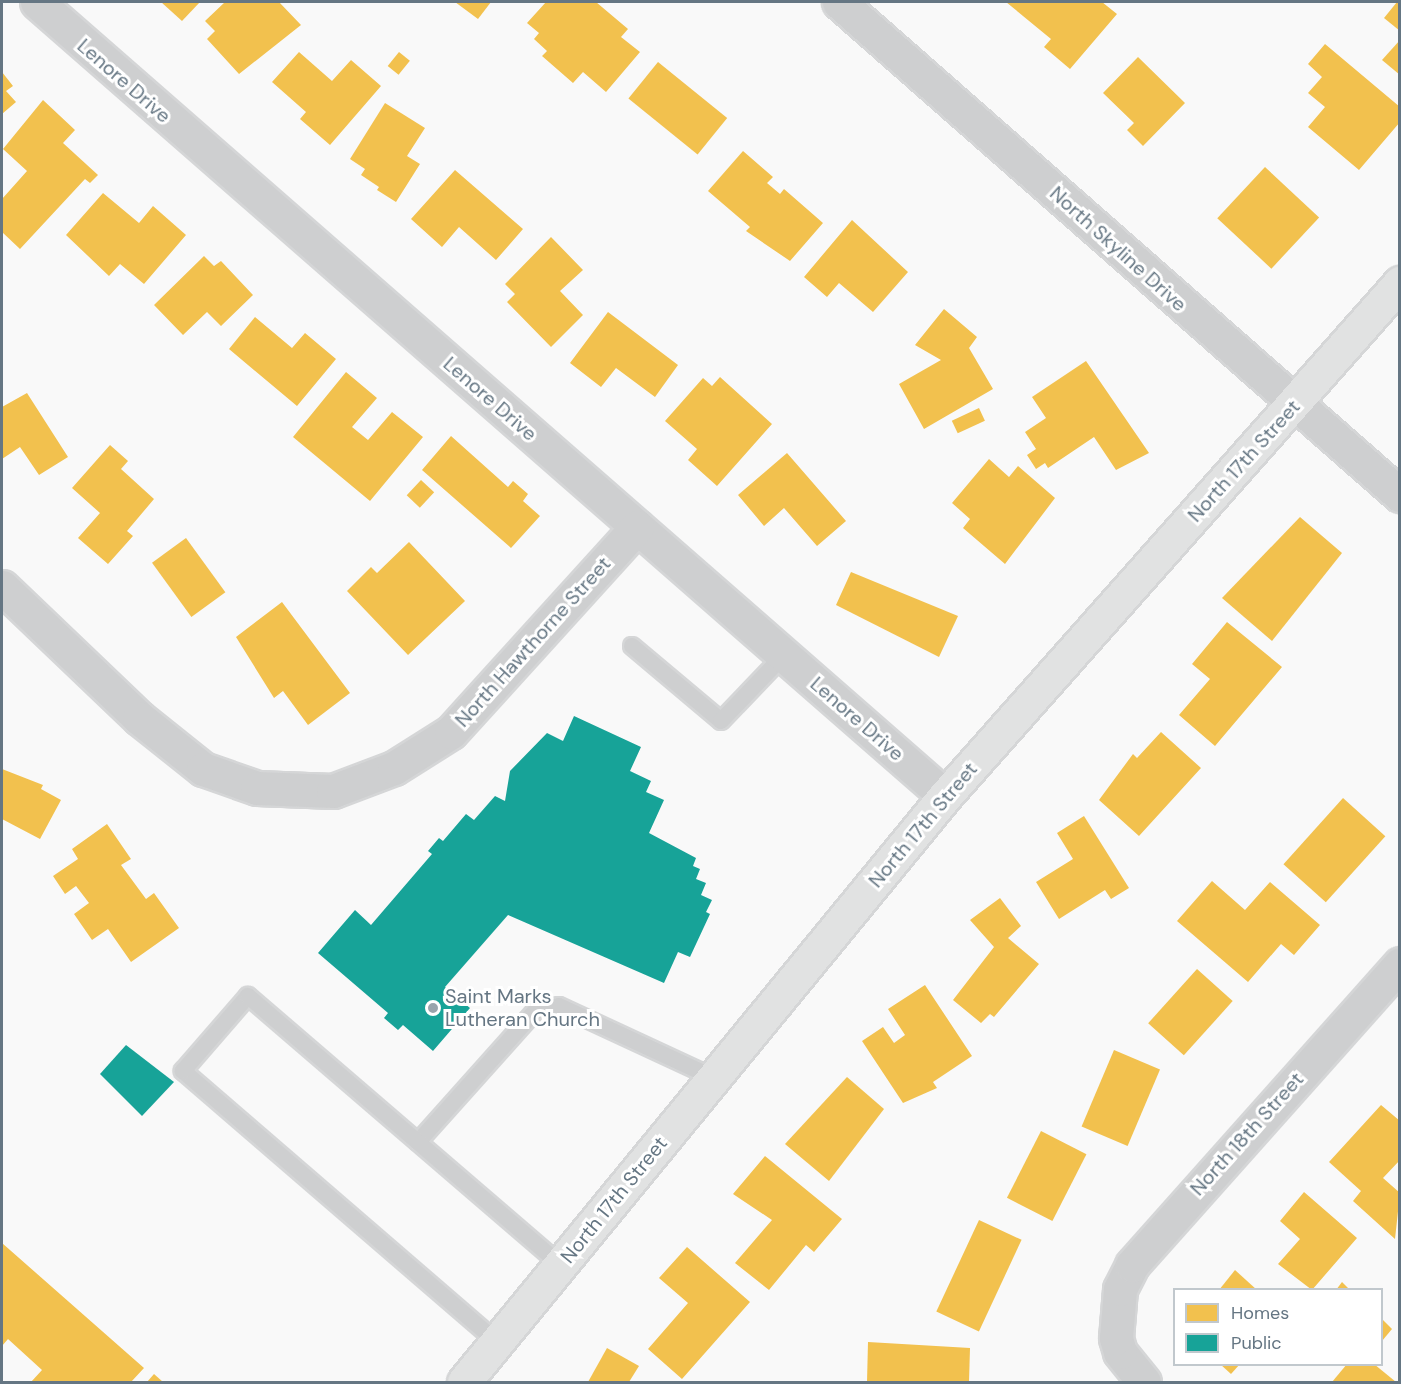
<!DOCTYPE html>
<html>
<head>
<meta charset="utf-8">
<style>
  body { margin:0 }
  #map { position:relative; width:1401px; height:1384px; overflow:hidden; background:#f9f9f9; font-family:"DM Sans",sans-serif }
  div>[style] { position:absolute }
  .homes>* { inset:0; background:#f2c14e; transform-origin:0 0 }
  .public>* { inset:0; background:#17a398 }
  .roads { filter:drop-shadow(2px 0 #d5d6d7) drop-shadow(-2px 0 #d5d6d7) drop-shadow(0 2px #d5d6d7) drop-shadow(0 -2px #d5d6d7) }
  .lane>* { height:16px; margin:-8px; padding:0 8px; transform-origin:8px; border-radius:8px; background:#cecfd0 }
  .street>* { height:33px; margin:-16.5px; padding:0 16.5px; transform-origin:16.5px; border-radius:16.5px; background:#cecfd0 }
  .secondary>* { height:33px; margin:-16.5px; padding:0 16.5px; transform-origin:16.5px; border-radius:16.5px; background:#e1e2e2 }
  .dots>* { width:16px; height:16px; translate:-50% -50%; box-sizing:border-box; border:3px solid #fff; border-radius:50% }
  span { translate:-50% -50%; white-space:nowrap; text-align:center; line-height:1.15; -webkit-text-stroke:6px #fff; paint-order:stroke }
  .street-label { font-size:20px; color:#657683 }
  .poi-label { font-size:20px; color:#657683 }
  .left { translate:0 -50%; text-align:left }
  .frame { position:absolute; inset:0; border:3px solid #657683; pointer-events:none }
  .legend { position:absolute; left:1173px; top:1288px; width:210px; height:78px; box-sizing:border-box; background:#fff; border:2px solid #c1c8cd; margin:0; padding:8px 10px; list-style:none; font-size:18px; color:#657683 }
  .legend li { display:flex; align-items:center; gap:12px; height:30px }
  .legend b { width:30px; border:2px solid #c1c8cd }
</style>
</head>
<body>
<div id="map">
  <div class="homes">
    <div style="clip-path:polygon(161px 2px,200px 2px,182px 21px)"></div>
    <div style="clip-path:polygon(225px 2px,279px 2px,301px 25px,239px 74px,207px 39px,215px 31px,205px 21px)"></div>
    <div style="clip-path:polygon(455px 2px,491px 2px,478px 19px)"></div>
    <div style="clip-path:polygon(546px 2px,596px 2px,628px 29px,621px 37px,640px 52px,606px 92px,583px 72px,573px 83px,542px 56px,547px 51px,534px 39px,539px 33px,527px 23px)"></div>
    <div style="clip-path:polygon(1006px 2px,1102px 2px,1117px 14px,1070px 69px,1044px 47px,1051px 39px)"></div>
    <div style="clip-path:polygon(1397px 2px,1400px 2px,1400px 31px,1384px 18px)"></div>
    <div style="clip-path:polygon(1400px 40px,1400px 75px,1382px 60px)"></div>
    <div style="clip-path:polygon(1325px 44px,1400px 107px,1400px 122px,1359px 170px,1308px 127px,1325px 107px,1308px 93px,1322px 77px,1308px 64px)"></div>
    <div style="clip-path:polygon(299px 52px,332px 81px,351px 60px,381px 86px,330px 145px,300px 119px,306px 112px,272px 82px)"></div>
    <div style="left:399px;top:52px;width:14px;height:18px;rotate:39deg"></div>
    <div style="clip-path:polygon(1138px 57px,1185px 103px,1143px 146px,1127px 130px,1134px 123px,1103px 93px)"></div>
    <div style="left:658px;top:62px;width:89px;height:47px;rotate:39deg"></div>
    <div style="clip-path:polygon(2px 72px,13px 86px,6px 91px,16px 102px,2px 114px)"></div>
    <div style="clip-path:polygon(43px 100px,75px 130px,63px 143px,98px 175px,90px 183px,85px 179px,20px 249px,2px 232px,2px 199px,27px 171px,3px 149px)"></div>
    <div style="clip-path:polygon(385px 103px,425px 128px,407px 156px,420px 164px,396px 202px,377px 190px,379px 187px,361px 175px,365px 169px,350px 159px)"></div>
    <div style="clip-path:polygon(743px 151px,773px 177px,767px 183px,780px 194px,784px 189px,823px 223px,790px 261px,746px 231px,750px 227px,708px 191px)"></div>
    <div style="left:1265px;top:167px;width:74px;height:70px;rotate:43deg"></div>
    <div style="clip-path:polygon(455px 170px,523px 229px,496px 260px,459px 227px,442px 247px,411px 219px)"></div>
    <div style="clip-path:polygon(103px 193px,139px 223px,153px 206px,186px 235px,144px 284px,120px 264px,109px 276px,66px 235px)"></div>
    <div style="clip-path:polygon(852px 220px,908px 272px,873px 312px,839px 283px,827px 297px,804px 277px)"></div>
    <div style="clip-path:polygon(551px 237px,583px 270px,560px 291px,583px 315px,551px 347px,507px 302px,515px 294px,505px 284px)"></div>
    <div style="clip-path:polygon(204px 256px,214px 266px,221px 261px,253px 295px,221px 326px,207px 312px,183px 335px,154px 305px)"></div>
    <div style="clip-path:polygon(944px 309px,977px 337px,969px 348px,993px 389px,924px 429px,899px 384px,941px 360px,915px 345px)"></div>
    <div style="clip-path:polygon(608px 312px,678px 365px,655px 397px,616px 368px,601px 387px,570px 363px)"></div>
    <div style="clip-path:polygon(255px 317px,292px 348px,305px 333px,336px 359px,297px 406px,229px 349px)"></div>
    <div style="clip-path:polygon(1086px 361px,1149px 453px,1116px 470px,1094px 437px,1048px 468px,1045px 463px,1036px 469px,1027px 455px,1036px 449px,1025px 432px,1046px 418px,1032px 397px)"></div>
    <div style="clip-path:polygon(346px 372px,377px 398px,352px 427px,368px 440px,392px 412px,423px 437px,370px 501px,293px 437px)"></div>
    <div style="clip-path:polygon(720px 377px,772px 424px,717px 486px,688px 460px,697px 449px,665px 421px,703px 378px,712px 386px)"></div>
    <div style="clip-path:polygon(27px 393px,68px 457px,39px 475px,20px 447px,2px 459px,2px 407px)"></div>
    <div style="left:979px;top:408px;width:14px;height:30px;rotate:65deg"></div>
    <div style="clip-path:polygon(451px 436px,508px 487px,513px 481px,528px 494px,523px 501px,540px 516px,511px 548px,422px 470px)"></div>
    <div style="clip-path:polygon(110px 445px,128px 461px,121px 469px,154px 499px,127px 531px,133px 536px,108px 564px,78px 538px,100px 513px,72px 488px)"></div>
    <div style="clip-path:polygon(787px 453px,846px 521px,817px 546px,784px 508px,764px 526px,738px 495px)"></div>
    <div style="clip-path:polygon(989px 459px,1009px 477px,1018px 466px,1055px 498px,1005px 564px,963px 528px,970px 519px,952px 503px)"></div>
    <div style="left:421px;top:480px;width:18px;height:21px;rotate:43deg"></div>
    <div style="clip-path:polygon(1300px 517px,1342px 553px,1272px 641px,1222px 598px)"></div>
    <div style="left:186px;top:538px;width:67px;height:42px;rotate:54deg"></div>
    <div style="clip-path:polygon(409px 542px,465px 601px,408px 655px,347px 591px,371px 567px,377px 573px)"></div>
    <div style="clip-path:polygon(851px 572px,958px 616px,939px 657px,836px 605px)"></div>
    <div style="clip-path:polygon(282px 602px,350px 693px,308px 725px,283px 691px,274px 698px,236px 637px)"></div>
    <div style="clip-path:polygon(1227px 622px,1282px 667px,1215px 746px,1179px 715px,1210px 679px,1192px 664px)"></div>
    <div style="clip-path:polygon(1161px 732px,1201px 768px,1139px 836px,1099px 800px,1133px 754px,1137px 758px)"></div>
    <div style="clip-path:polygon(2px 769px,43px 785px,41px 789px,61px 800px,40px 839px,2px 819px)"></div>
    <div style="left:1343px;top:798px;width:57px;height:89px;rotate:42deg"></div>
    <div style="clip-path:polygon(1084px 816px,1129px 888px,1111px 899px,1105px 890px,1059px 919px,1036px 882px,1073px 859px,1057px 833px)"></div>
    <div style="clip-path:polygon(107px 824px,131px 859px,121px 865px,146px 899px,154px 893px,179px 928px,131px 962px,108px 929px,92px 940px,74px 914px,89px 903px,76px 886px,65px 894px,53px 876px,78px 859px,72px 849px)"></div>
    <div style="clip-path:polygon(1212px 881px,1245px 910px,1270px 882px,1320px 925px,1294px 955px,1281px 944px,1248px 982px,1177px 921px)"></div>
    <div style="clip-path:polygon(1000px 898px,1021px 926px,1008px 938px,1039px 964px,994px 1017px,990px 1014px,981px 1023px,953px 1000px,994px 947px,970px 920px)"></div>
    <div style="left:1197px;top:969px;width:48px;height:73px;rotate:42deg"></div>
    <div style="clip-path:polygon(925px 985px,972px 1056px,933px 1082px,937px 1088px,903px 1103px,862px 1041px,883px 1027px,894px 1043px,905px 1035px,888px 1009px)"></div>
    <div style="left:1114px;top:1050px;width:50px;height:83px;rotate:23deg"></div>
    <div style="clip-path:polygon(847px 1077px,884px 1109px,829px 1181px,785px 1144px)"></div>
    <div style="clip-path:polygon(1381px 1105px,1400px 1121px,1400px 1160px,1383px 1178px,1400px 1193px,1395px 1239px,1353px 1201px,1361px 1191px,1329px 1162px)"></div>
    <div style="left:1041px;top:1131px;width:51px;height:75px;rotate:27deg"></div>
    <div style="clip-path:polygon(765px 1156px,842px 1219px,814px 1252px,806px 1245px,769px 1290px,735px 1263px,772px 1220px,733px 1194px)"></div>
    <div style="clip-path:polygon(1304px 1192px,1357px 1238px,1312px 1290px,1278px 1264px,1300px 1239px,1280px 1221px)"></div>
    <div style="left:979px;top:1220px;width:47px;height:101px;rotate:25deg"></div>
    <div style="clip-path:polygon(2px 1243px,144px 1368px,131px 1382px,31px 1382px,42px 1370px,8px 1339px,2px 1346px)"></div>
    <div style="clip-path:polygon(687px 1247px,750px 1302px,682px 1379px,648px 1349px,688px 1303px,659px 1278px)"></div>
    <div style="clip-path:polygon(1235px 1270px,1257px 1290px,1219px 1290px)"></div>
    <div style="clip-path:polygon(1342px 1282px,1350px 1290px,1336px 1290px)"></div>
    <div style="clip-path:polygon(1382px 1319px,1392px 1329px,1382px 1341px)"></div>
    <div style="clip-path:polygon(868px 1342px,970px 1348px,969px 1382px,867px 1382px)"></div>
    <div style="clip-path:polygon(607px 1348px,639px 1366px,629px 1382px,588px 1382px)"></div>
    <div style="clip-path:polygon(1220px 1364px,1240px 1364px,1231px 1374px)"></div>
    <div style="clip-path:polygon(1347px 1364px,1374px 1364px,1396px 1382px,1332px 1382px)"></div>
    <div style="clip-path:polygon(154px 1374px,163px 1382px,147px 1382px)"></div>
  </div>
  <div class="public">
    <div style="clip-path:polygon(574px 716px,641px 747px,630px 771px,651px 781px,646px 792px,664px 800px,649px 833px,696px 858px,693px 866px,700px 869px,696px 879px,706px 883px,701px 895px,712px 900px,706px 912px,710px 914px,690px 957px,678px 952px,664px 983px,508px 915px,445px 987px,470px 1008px,433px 1051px,403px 1025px,398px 1030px,384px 1018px,388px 1013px,318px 953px,355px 910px,371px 925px,432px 854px,428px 851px,439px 838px,443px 841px,466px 814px,474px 820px,495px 796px,505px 801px,510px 771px,547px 733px,563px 741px)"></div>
    <div style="clip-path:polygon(126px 1045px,174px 1082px,142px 1116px,100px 1074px)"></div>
  </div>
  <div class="roads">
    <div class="lane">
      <div style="left:632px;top:646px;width:116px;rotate:40.1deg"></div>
      <div style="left:721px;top:721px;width:91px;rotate:-46.3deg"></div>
      <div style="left:418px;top:1142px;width:177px;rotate:-48.2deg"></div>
      <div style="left:536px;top:1010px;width:23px;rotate:-10deg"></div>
      <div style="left:559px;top:1006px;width:171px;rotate:24.9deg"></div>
      <div style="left:497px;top:1342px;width:415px;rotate:-139.2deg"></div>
      <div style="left:183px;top:1071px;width:99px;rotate:-49.1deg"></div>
      <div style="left:248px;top:996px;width:413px;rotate:40.7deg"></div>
    </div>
    <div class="street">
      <div style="left:37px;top:2px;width:1206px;rotate:41.17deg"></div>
      <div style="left:839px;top:2px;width:747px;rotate:41.31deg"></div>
      <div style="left:2px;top:587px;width:190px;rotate:43.7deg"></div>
      <div style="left:139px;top:718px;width:82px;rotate:38.6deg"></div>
      <div style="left:203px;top:769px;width:57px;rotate:19.4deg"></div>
      <div style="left:257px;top:788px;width:76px;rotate:2.3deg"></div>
      <div style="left:333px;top:791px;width:65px;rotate:-20.7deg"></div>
      <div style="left:394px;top:768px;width:67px;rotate:-32.3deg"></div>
      <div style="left:451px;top:732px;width:277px;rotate:-47.8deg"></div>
      <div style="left:1144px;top:1382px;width:38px;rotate:-129deg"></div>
      <div style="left:1120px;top:1352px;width:15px;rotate:-106deg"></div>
      <div style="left:1116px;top:1338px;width:49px;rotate:-85.3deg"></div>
      <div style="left:1120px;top:1289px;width:27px;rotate:-63deg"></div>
      <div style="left:1132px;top:1265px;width:403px;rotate:-48.3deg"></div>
    </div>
    <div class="secondary">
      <div style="left:464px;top:1382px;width:758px;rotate:-50.62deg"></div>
      <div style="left:945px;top:796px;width:686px;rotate:-48.43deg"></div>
    </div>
  </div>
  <div class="dots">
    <div style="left:433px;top:1008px;background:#99a4ac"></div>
  </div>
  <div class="street-label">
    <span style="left:124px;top:81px;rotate:41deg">Lenore Drive</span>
    <span style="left:1118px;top:249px;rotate:42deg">North Skyline Drive</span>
    <span style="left:490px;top:399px;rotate:41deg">Lenore Drive</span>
    <span style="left:1244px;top:461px;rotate:-48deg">North 17th Street</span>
    <span style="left:533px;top:642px;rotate:-48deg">North Hawthorne Street</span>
    <span style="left:857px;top:719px;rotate:41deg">Lenore Drive</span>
    <span style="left:923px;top:825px;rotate:-50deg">North 17th Street</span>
    <span style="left:1247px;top:1134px;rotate:-48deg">North 18th Street</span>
    <span style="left:614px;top:1200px;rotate:-51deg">North 17th Street</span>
  </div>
  <div class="poi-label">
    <span class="left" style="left:445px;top:1008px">Saint Marks<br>Lutheran Church</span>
  </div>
  <div class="frame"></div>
  <ul class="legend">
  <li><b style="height:16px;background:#f2c14e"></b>Homes</li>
  <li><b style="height:16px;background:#17a398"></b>Public</li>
  </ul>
</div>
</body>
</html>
